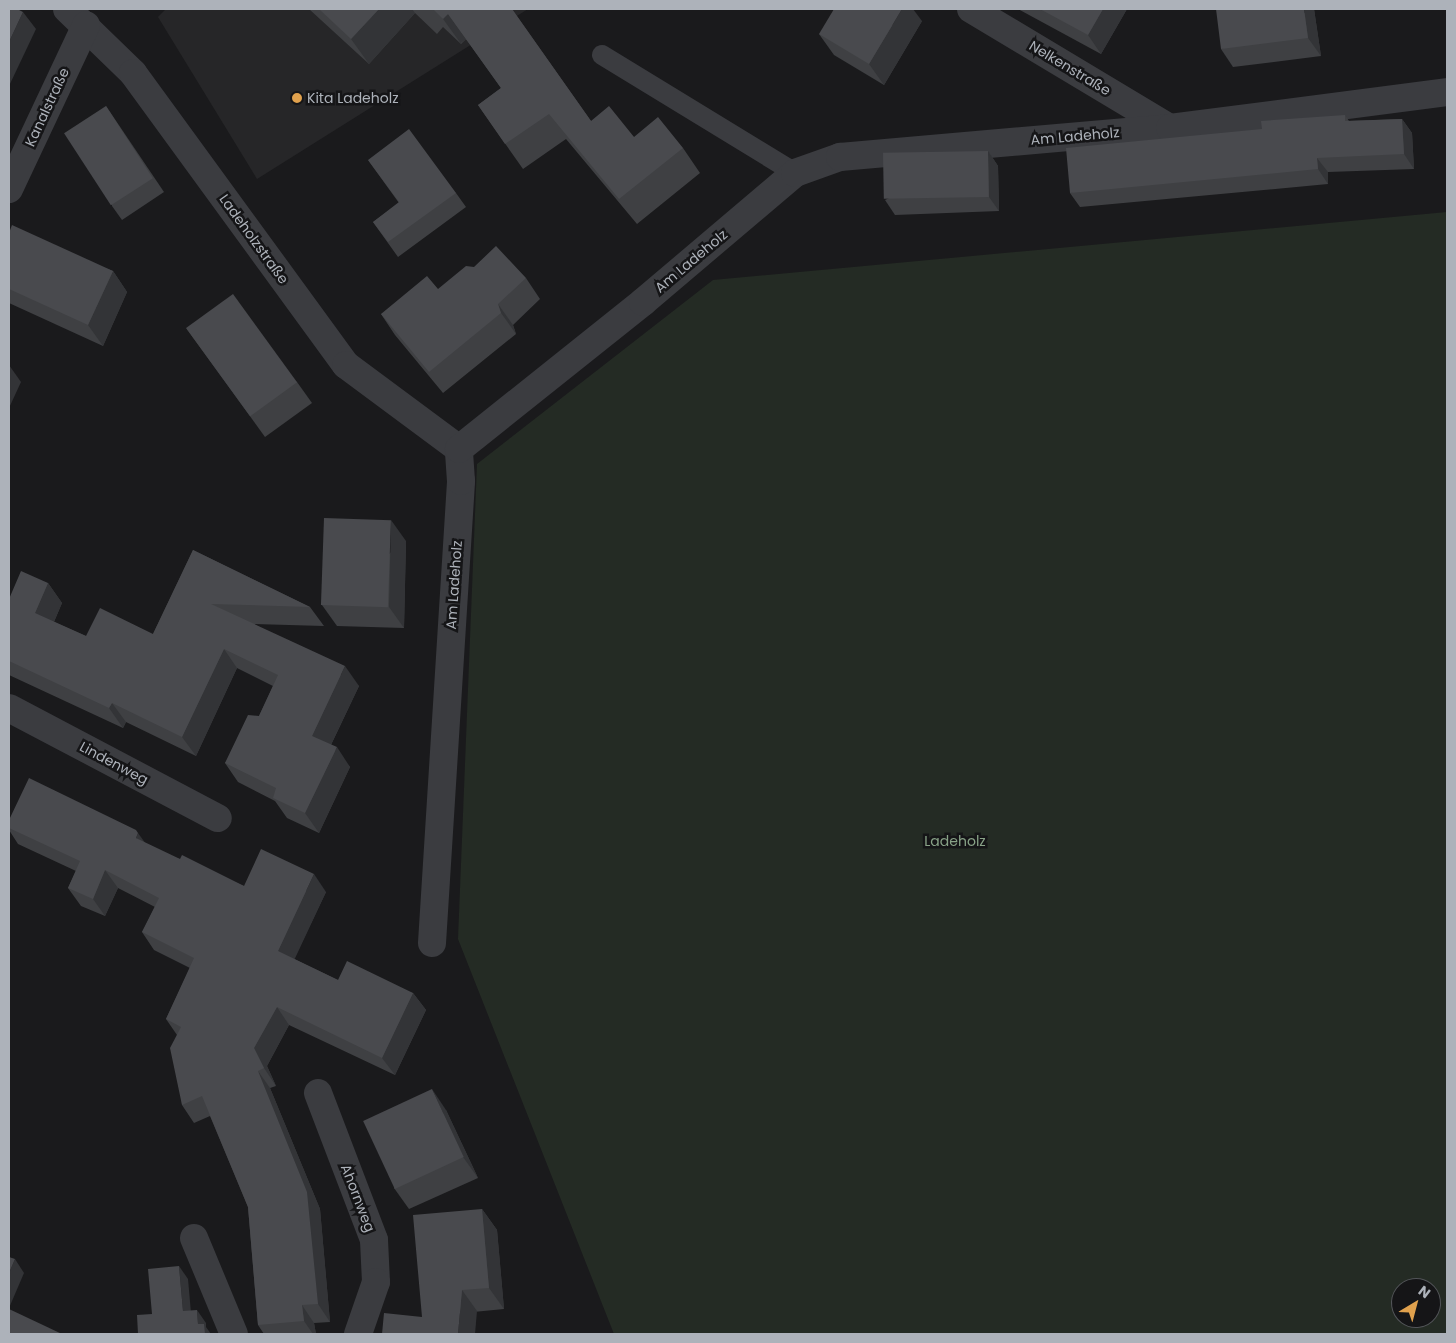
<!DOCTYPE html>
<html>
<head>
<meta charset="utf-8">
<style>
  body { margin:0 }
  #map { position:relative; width:1456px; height:1343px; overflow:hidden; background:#1a1a1c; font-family:Poppins,sans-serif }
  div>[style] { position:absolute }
  .built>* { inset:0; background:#262628 }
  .green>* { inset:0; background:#242b24 }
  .service>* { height:20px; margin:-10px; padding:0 10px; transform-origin:10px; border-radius:10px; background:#3b3c40 }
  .minor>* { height:28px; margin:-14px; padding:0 14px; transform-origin:14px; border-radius:14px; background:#3b3c40 }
  .wall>* { inset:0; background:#3f4043 }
  .shaded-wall>* { inset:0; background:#333437; transform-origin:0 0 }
  .building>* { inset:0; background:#494a4e; transform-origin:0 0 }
  .dots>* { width:14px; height:14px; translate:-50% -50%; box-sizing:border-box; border:2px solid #151517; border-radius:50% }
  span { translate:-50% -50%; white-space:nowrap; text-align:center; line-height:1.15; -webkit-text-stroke:5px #151517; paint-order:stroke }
  .street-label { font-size:14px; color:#adb2ba }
  .poi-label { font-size:14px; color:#adb2ba }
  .left { translate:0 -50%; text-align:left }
  .park-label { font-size:14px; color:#88a287 }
  .frame { position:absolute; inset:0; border:10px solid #adb2ba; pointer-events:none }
  .north { position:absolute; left:1391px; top:1278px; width:50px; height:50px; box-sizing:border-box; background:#151517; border:1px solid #525458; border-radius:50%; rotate:37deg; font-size:14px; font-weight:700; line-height:20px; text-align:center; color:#adb2ba }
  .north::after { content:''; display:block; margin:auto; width:18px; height:22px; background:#e0a14d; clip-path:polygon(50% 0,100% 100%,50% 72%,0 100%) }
</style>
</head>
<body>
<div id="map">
  <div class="built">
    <div style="clip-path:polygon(166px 9px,528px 9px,257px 179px,158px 17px)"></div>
  </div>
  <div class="green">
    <div style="clip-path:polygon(evenodd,1447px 212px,1447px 1334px,614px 1334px,458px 939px,477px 464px,713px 280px,1447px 212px,1401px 1288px,1431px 1288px,1431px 1318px,1401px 1318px,1401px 1288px)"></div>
  </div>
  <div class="service">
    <div style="left:602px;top:55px;width:226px;rotate:31.4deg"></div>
  </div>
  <div class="minor">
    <div style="left:67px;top:9px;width:92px;rotate:44.1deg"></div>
    <div style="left:133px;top:73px;width:361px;rotate:53.9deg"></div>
    <div style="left:346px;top:365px;width:141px;rotate:36.6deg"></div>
    <div style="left:971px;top:9px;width:232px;rotate:30.9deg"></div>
    <div style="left:9px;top:189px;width:181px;rotate:-64.8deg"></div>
    <div style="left:9px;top:708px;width:236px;rotate:27.8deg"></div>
    <div style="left:432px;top:943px;width:463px;rotate:-86.4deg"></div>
    <div style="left:461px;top:481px;width:32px;rotate:-94deg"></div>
    <div style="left:459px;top:449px;width:236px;rotate:-38.6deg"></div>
    <div style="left:643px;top:302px;width:199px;rotate:-40.3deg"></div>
    <div style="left:795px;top:173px;width:48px;rotate:-19.6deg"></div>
    <div style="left:840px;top:157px;width:331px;rotate:-5deg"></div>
    <div style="left:1170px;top:128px;width:279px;rotate:-7.4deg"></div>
    <div style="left:318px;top:1093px;width:157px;rotate:69.1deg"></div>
    <div style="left:374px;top:1240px;width:42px;rotate:87.3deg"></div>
    <div style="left:376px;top:1282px;width:55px;rotate:109.1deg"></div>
    <div style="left:194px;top:1238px;width:104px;rotate:67.4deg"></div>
  </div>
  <div class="wall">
    <div style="clip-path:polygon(309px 9px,512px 9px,591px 121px,634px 137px,683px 148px,700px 173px,637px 224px,566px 139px,523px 169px,478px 105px,501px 88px,466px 39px,461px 44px,443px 27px,437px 34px,415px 13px,369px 64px)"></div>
    <div style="clip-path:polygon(1018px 9px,1127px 9px,1101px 54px)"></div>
    <div style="clip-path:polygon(1314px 9px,1321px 56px,1233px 67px,1221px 49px)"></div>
    <div style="clip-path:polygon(922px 21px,884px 85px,834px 55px,819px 34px)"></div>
    <div style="clip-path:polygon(106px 106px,164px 192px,122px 220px,112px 206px)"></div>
    <div style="clip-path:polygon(1345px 115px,1349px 121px,1402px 119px,1412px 133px,1414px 169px,1328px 172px,1328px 184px,1080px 207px,1070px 193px,1262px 129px)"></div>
    <div style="clip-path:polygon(988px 151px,998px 166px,999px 211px,895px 215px,885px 200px)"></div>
    <div style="clip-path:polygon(368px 160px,456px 193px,466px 207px,398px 257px,373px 222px,399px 203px)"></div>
    <div style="clip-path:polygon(9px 233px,113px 271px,127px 292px,103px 346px,9px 303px)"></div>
    <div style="clip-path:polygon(526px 278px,540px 299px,513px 325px,516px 334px,443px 393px,395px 335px,381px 314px)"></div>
    <div style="clip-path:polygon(186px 328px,297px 382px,312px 403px,265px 437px)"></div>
    <div style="clip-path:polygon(406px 541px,404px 628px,337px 626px,322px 605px)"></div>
    <div style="clip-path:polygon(193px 550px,310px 607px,324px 626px,254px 624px,359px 686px,331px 745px,350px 767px,319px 833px,287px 818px,275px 801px,238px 782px,225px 763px,259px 716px,273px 686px,237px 668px,196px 756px,126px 722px,123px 728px,9px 675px,9px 599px,48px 583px,62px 603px,54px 622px,86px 636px,153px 634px)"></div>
    <div style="clip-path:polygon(9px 820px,180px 859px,244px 886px,326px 892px,294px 959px,338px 980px,413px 993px,426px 1010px,395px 1075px,289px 1025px,267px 1066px,276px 1086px,270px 1088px,320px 1209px,330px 1322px,314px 1323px,316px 1334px,264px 1334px,258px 1325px,248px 1207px,210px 1116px,194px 1123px,182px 1105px,177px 1035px,166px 1019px,190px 968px,154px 950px,142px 932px,155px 907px,118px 888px,105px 916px,81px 906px,68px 888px,76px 871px,18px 844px,9px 830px)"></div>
    <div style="clip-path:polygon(446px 1110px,478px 1178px,409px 1209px,394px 1188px)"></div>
    <div style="clip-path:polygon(482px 1209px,497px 1230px,504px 1309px,422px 1317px)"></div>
  </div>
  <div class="shaded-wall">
    <div style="clip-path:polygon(379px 9px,412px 9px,415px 13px,369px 64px,351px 39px)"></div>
    <div style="clip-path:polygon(902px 9px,913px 9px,922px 21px,884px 85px,869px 64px)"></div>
    <div style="clip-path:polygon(1103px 9px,1127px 9px,1101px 54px,1088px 35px)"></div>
    <div style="clip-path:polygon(1304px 9px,1314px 9px,1321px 56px,1308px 38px)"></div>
    <div style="clip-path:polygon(23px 12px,36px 29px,9px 86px,9px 42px)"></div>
    <div style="left:448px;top:14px;width:31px;height:7px;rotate:54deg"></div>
    <div style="clip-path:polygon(1402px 119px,1412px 133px,1414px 169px,1404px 154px)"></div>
    <div style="clip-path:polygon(988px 151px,998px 166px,999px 211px,989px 197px)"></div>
    <div style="clip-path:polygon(1317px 158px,1328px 172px,1328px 184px,1318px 169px)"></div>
    <div style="clip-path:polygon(113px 271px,127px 292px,103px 346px,88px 325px)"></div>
    <div style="clip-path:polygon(498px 304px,513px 325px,516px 334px,501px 313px)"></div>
    <div style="clip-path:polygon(9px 365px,21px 382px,9px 408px)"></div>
    <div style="clip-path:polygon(391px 520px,406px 541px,404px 628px,389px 607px)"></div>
    <div style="clip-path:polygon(48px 583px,62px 603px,49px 633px,35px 613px)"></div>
    <div style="clip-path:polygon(224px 649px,237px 668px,196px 756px,182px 737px)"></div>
    <div style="clip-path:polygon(345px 666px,359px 686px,326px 755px,312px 736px)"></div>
    <div style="clip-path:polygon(112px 703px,126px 722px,123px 728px,109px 708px)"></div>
    <div style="clip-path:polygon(337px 747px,350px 767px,319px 833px,305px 813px)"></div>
    <div style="clip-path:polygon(138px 833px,151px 851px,136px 838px)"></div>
    <div style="clip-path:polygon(105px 870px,118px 888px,105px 916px,93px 899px)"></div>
    <div style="clip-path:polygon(314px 874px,326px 892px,290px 969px,278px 951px)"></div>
    <div style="clip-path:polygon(413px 993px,426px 1010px,395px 1075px,382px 1058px)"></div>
    <div style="clip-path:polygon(277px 1007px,289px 1025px,267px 1066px,276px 1086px,264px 1068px,254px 1048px)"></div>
    <div style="clip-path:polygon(258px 1071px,270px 1088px,320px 1209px,330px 1322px,318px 1304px)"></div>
    <div style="clip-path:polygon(432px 1089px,446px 1110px,478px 1178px,463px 1157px)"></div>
    <div style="clip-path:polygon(482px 1209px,497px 1230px,504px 1309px,489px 1288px)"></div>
    <div style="clip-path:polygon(15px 1259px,24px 1273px,9px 1308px,9px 1273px)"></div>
    <div style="clip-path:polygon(179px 1266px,188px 1279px,192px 1324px,183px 1311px)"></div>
    <div style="clip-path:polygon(462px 1290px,477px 1311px,475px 1334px,458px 1334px)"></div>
    <div style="clip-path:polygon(302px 1305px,314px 1323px,316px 1334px,313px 1334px,304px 1321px)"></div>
    <div style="clip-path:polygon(197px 1310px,206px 1323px,206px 1327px,211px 1334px,205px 1334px,198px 1324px)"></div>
  </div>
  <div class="building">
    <div style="clip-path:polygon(9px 9px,17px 9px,23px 12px,9px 42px)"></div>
    <div style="clip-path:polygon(319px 9px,379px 9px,351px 39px)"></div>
    <div style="clip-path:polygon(433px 9px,512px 9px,591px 121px,609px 106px,634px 137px,658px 117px,683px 148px,619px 199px,549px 114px,505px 144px,478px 105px,501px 88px,448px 14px,443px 19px)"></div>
    <div style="clip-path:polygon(834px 9px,902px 9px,869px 64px,819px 34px)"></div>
    <div style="clip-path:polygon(1040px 9px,1103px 9px,1088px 35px)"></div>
    <div style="clip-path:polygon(1216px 9px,1304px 9px,1308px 38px,1221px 49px)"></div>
    <div style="left:106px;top:106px;width:86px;height:50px;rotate:57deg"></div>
    <div style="clip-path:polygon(1345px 115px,1345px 121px,1402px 119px,1404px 154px,1317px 158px,1318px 169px,1070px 193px,1066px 148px,1262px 129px,1261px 121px)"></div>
    <div style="clip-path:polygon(409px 129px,456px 193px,388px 242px,373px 222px,399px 202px,368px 160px)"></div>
    <div style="left:988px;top:151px;width:46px;height:105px;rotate:89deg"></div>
    <div style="clip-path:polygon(12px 225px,113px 271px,88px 325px,9px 289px,9px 233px)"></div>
    <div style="clip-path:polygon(496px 246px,526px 278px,498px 304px,501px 313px,429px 372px,381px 314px,427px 276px,438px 289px,466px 266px,474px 267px)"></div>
    <div style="left:233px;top:294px;width:109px;height:58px;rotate:54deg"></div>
    <div style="left:324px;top:518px;width:67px;height:87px;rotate:2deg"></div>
    <div style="clip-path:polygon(193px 550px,310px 607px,211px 604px,345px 666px,312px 736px,337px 747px,305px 813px,273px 798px,276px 788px,225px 763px,248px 715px,259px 716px,278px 675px,224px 649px,182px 737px,112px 703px,109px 708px,9px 661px,9px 599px,21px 571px,48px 583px,35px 613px,86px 636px,100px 608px,153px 634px)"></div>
    <div style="clip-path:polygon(29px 778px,136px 830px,138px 833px,136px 838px,180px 859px,182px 855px,244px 886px,261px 849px,314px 874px,278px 951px,338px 980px,347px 961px,413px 993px,382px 1058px,277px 1007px,254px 1048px,264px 1068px,258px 1071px,307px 1192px,318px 1304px,302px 1305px,304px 1321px,258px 1325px,248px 1207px,202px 1096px,182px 1105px,170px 1048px,181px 1027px,166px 1019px,194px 958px,142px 932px,159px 898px,105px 870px,93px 899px,68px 888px,80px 861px,9px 828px,9px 820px)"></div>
    <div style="left:432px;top:1089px;width:75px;height:76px;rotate:65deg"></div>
    <div style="clip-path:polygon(482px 1209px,489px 1288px,462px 1290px,458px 1334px,382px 1334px,384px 1313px,422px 1317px,413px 1215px)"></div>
    <div style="clip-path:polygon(9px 1257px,15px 1259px,9px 1273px)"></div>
    <div style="clip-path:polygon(179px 1266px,183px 1311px,197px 1310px,198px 1324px,204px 1324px,205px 1334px,138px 1334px,137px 1315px,152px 1314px,148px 1269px)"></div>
    <div style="clip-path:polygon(9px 1309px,62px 1334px,9px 1334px)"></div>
  </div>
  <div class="dots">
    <div style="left:297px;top:98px;background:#e0a14d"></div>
  </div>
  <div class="street-label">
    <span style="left:1070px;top:68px;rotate:31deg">Nelkenstraße</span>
    <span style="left:47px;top:107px;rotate:-65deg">Kanalstraße</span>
    <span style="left:1075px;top:136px;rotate:-5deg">Am Ladeholz</span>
    <span style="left:254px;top:239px;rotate:54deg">Ladeholzstraße</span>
    <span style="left:691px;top:261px;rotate:-40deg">Am Ladeholz</span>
    <span style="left:454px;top:585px;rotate:-86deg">Am Ladeholz</span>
    <span style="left:114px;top:763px;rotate:28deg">Lindenweg</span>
    <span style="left:358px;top:1198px;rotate:69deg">Ahornweg</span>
  </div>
  <div class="poi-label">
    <span class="left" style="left:307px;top:98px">Kita Ladeholz</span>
  </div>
  <div class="park-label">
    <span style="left:955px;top:841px">Ladeholz</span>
  </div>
  <div class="frame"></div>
  <div class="north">N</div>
</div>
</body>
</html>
